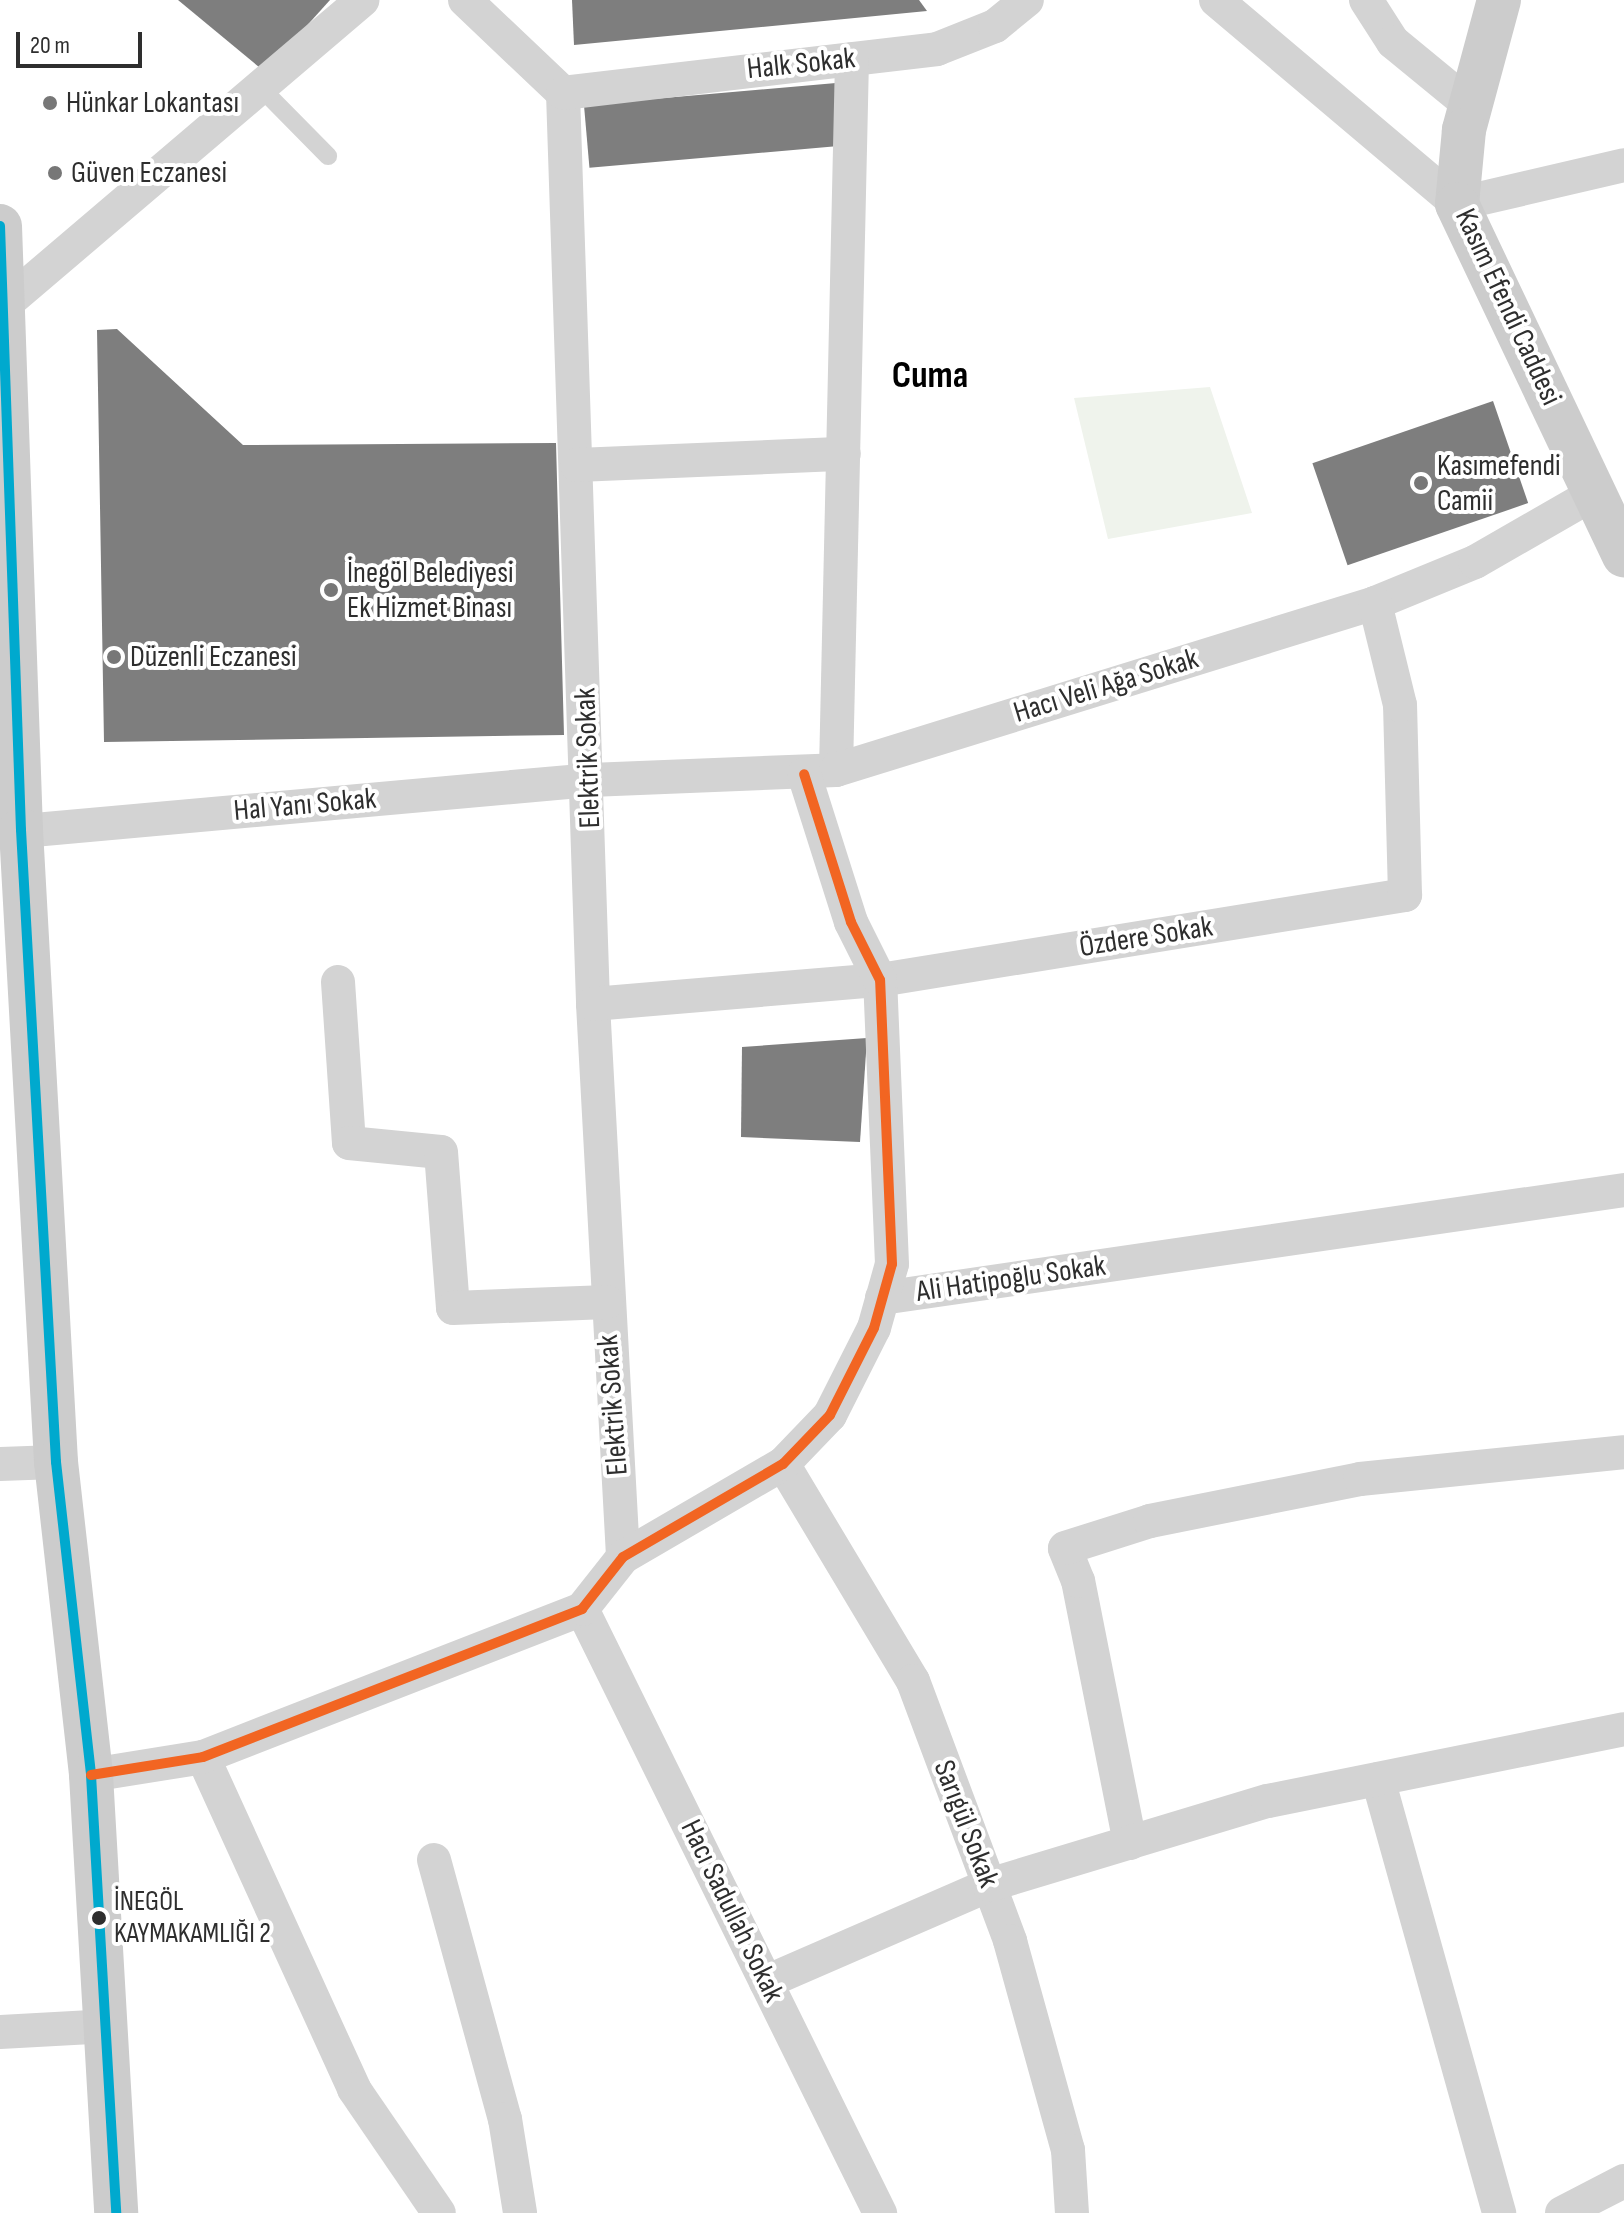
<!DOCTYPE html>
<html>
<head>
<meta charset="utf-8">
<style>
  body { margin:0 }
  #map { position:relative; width:1624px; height:2213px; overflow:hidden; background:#fff; font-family:"Sofia Sans Condensed",sans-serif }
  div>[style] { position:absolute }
  .green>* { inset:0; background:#eff3ec }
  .building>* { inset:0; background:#7e7e7e; transform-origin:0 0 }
  .lane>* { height:18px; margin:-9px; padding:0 9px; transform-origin:9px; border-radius:9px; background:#d3d3d3 }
  .street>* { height:34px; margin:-17px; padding:0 17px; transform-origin:17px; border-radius:17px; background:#d3d3d3 }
  .secondary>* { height:44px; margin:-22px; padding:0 22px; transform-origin:22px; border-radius:22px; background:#ccc }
  .bus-1>* { height:10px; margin:-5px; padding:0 5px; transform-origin:5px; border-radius:5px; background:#00a9ce }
  .bus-2>* { height:10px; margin:-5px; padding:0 5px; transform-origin:5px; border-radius:5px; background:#f26522 }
  .dots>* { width:22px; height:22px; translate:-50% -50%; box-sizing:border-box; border:4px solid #fff; border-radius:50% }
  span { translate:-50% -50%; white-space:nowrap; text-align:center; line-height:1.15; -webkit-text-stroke:8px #fff; paint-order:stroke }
  .bus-label { font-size:28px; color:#2e2e2e }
  .left { translate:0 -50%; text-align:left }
  .street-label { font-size:30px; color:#2e2e2e }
  .poi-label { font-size:30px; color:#2e2e2e }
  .district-label { font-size:38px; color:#000; font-weight:700 }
  .scale { position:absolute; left:16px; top:32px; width:126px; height:36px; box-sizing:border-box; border:4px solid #2e2e2e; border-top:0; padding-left:10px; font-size:24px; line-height:28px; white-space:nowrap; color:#2e2e2e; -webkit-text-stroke:6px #fff; paint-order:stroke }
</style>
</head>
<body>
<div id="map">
  <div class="green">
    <div style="clip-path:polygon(1210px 387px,1252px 513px,1108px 539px,1074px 398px)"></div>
  </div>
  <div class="building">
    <div style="clip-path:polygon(178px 0,330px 0,265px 72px)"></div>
    <div style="clip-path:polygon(572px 0,919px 0,927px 11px,574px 45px)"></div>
    <div style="left:836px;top:83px;width:63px;height:253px;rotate:85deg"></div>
    <div style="clip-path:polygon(117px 329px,243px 445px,556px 443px,564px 735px,104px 742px,97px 330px)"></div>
    <div style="left:1493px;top:401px;width:108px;height:191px;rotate:71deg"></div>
    <div style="clip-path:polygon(867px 1038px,860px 1142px,741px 1137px,742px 1047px)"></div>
  </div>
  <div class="lane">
    <div style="left:260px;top:87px;width:97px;rotate:45.4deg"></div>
  </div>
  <div class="street">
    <div style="left:465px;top:0;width:135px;rotate:43.5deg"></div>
    <div style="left:563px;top:93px;width:911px;rotate:88.11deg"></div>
    <div style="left:593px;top:1004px;width:554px;rotate:86.89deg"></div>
    <div style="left:1216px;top:0;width:316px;rotate:40.2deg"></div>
    <div style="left:1457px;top:204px;width:171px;rotate:-13.1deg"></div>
    <div style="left:1366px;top:0;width:50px;rotate:57.3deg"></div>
    <div style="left:1393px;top:42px;width:101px;rotate:39.4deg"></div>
    <div style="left:563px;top:93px;width:377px;rotate:-6.7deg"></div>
    <div style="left:937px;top:49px;width:62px;rotate:-21.6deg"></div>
    <div style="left:995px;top:26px;width:41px;rotate:-39.1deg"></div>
    <div style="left:3px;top:306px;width:472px;rotate:-40.4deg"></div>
    <div style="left:577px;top:465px;width:267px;rotate:-2.4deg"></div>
    <div style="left:836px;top:770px;width:711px;rotate:-88.71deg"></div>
    <div style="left:0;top:833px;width:592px;rotate:-5.13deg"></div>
    <div style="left:590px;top:780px;width:246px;rotate:-2.3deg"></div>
    <div style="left:836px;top:770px;width:564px;rotate:-17.21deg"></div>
    <div style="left:1375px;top:603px;width:108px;rotate:-22.3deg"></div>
    <div style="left:1475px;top:562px;width:138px;rotate:-29.9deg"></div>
    <div style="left:338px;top:982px;width:161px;rotate:86.1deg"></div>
    <div style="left:349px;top:1143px;width:92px;rotate:5.6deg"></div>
    <div style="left:441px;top:1152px;width:156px;rotate:85.6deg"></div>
    <div style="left:453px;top:1308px;width:154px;rotate:-2.2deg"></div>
    <div style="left:593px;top:1004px;width:288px;rotate:-4.8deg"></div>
    <div style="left:880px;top:980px;width:532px;rotate:-9.2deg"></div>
    <div style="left:1405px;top:895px;width:190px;rotate:-91.5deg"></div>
    <div style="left:1400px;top:705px;width:105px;rotate:-103.8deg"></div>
    <div style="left:882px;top:1298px;width:750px;rotate:-8.28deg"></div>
    <div style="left:0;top:1464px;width:56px;rotate:-2deg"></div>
    <div style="left:783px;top:1464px;width:253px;rotate:59.1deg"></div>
    <div style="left:913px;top:1681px;width:278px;rotate:69.5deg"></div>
    <div style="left:1010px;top:1941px;width:217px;rotate:74.5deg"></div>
    <div style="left:1068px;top:2150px;width:63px;rotate:86.4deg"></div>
    <div style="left:582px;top:1609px;width:674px;rotate:63.74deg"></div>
    <div style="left:203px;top:1757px;width:365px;rotate:65.5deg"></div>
    <div style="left:354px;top:2089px;width:150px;rotate:55.6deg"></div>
    <div style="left:91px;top:1775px;width:113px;rotate:-9.1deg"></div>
    <div style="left:203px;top:1757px;width:407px;rotate:-21.3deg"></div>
    <div style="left:582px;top:1609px;width:66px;rotate:-51.7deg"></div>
    <div style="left:623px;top:1557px;width:185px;rotate:-30.2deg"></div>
    <div style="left:783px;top:1464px;width:68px;rotate:-46.2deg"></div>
    <div style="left:830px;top:1415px;width:97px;rotate:-63.2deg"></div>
    <div style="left:874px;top:1328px;width:66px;rotate:-74.3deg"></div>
    <div style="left:892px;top:1264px;width:284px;rotate:-92.4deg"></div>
    <div style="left:880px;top:980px;width:65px;rotate:-116.6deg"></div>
    <div style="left:851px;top:922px;width:155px;rotate:-107.6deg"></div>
    <div style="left:1378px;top:1779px;width:451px;rotate:74.4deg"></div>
    <div style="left:1130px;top:1843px;width:267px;rotate:-101.2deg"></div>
    <div style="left:1078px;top:1581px;width:35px;rotate:-112deg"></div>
    <div style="left:1065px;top:1548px;width:89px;rotate:-17.6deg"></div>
    <div style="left:1150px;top:1521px;width:214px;rotate:-11.3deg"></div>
    <div style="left:1360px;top:1479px;width:265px;rotate:-5.8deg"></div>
    <div style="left:434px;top:1860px;width:269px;rotate:74.7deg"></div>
    <div style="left:505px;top:2119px;width:95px;rotate:80.9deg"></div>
    <div style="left:766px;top:1982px;width:243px;rotate:-23.5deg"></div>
    <div style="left:989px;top:1885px;width:291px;rotate:-16.8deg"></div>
    <div style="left:1268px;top:1801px;width:363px;rotate:-11.4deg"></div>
    <div style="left:0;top:2032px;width:110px;rotate:-3.1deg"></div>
    <div style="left:1562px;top:2213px;width:70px;rotate:-27.3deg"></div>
  </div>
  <div class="secondary">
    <div style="left:1499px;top:0;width:135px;rotate:105.1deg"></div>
    <div style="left:1464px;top:130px;width:74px;rotate:95.4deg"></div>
    <div style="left:1457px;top:204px;width:389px;rotate:64.6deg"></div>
    <div style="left:0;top:226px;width:604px;rotate:88.01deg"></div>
    <div style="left:21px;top:830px;width:633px;rotate:86.83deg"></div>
    <div style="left:56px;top:1462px;width:315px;rotate:83.6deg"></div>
    <div style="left:91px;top:1775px;width:439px;rotate:86.7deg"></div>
  </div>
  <div class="bus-1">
    <div style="left:0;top:226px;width:604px;rotate:88.01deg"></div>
    <div style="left:21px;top:830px;width:633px;rotate:86.83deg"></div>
    <div style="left:56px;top:1462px;width:315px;rotate:83.6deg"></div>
    <div style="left:91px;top:1775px;width:439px;rotate:86.7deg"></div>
  </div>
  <div class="bus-2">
    <div style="left:91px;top:1775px;width:113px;rotate:-9.1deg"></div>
    <div style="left:203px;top:1757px;width:407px;rotate:-21.3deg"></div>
    <div style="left:582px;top:1609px;width:66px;rotate:-51.7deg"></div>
    <div style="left:623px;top:1557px;width:185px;rotate:-30.2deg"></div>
    <div style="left:783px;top:1464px;width:68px;rotate:-46.2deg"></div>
    <div style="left:830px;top:1415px;width:97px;rotate:-63.2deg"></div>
    <div style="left:874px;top:1328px;width:66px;rotate:-74.3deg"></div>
    <div style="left:892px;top:1264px;width:284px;rotate:-92.4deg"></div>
    <div style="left:880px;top:980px;width:65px;rotate:-116.6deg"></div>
    <div style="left:851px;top:922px;width:155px;rotate:-107.6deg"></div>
  </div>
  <div class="dots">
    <div style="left:50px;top:103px;background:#777"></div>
    <div style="left:55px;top:173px;background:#777"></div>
    <div style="left:1421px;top:483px;background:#777"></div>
    <div style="left:331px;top:590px;background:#777"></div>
    <div style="left:114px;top:657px;background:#777"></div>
    <div style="left:99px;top:1918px;background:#2e2e2e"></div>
  </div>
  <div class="bus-label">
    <span class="left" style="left:114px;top:1918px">İNEGÖL<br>KAYMAKAMLIĞI 2</span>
  </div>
  <div class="street-label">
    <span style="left:801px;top:64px;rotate:-6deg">Halk Sokak</span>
    <span style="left:1508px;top:307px;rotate:65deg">Kasım Efendi Caddesi</span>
    <span style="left:1106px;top:686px;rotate:-17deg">Hacı Veli Ağa Sokak</span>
    <span style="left:588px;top:758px;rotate:-92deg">Elektrik Sokak</span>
    <span style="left:305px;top:805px;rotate:-5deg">Hal Yanı Sokak</span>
    <span style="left:1146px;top:937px;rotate:-9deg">Özdere Sokak</span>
    <span style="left:1011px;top:1279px;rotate:-8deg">Ali Hatipoğlu Sokak</span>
    <span style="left:613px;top:1405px;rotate:-94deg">Elektrik Sokak</span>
    <span style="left:966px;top:1824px;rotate:69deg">Sarıgül Sokak</span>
    <span style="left:732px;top:1911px;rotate:64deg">Hacı Sadullah Sokak</span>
  </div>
  <div class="poi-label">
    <span class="left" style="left:66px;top:103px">Hünkar Lokantası</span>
    <span class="left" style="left:71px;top:173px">Güven Eczanesi</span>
    <span class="left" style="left:1437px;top:483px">Kasımefendi<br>Camii</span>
    <span class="left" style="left:347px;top:590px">İnegöl Belediyesi<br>Ek Hizmet Binası</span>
    <span class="left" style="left:130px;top:657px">Düzenli Eczanesi</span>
  </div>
  <div class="district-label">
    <span style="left:930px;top:376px">Cuma</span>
  </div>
  <div class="scale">20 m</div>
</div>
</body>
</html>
